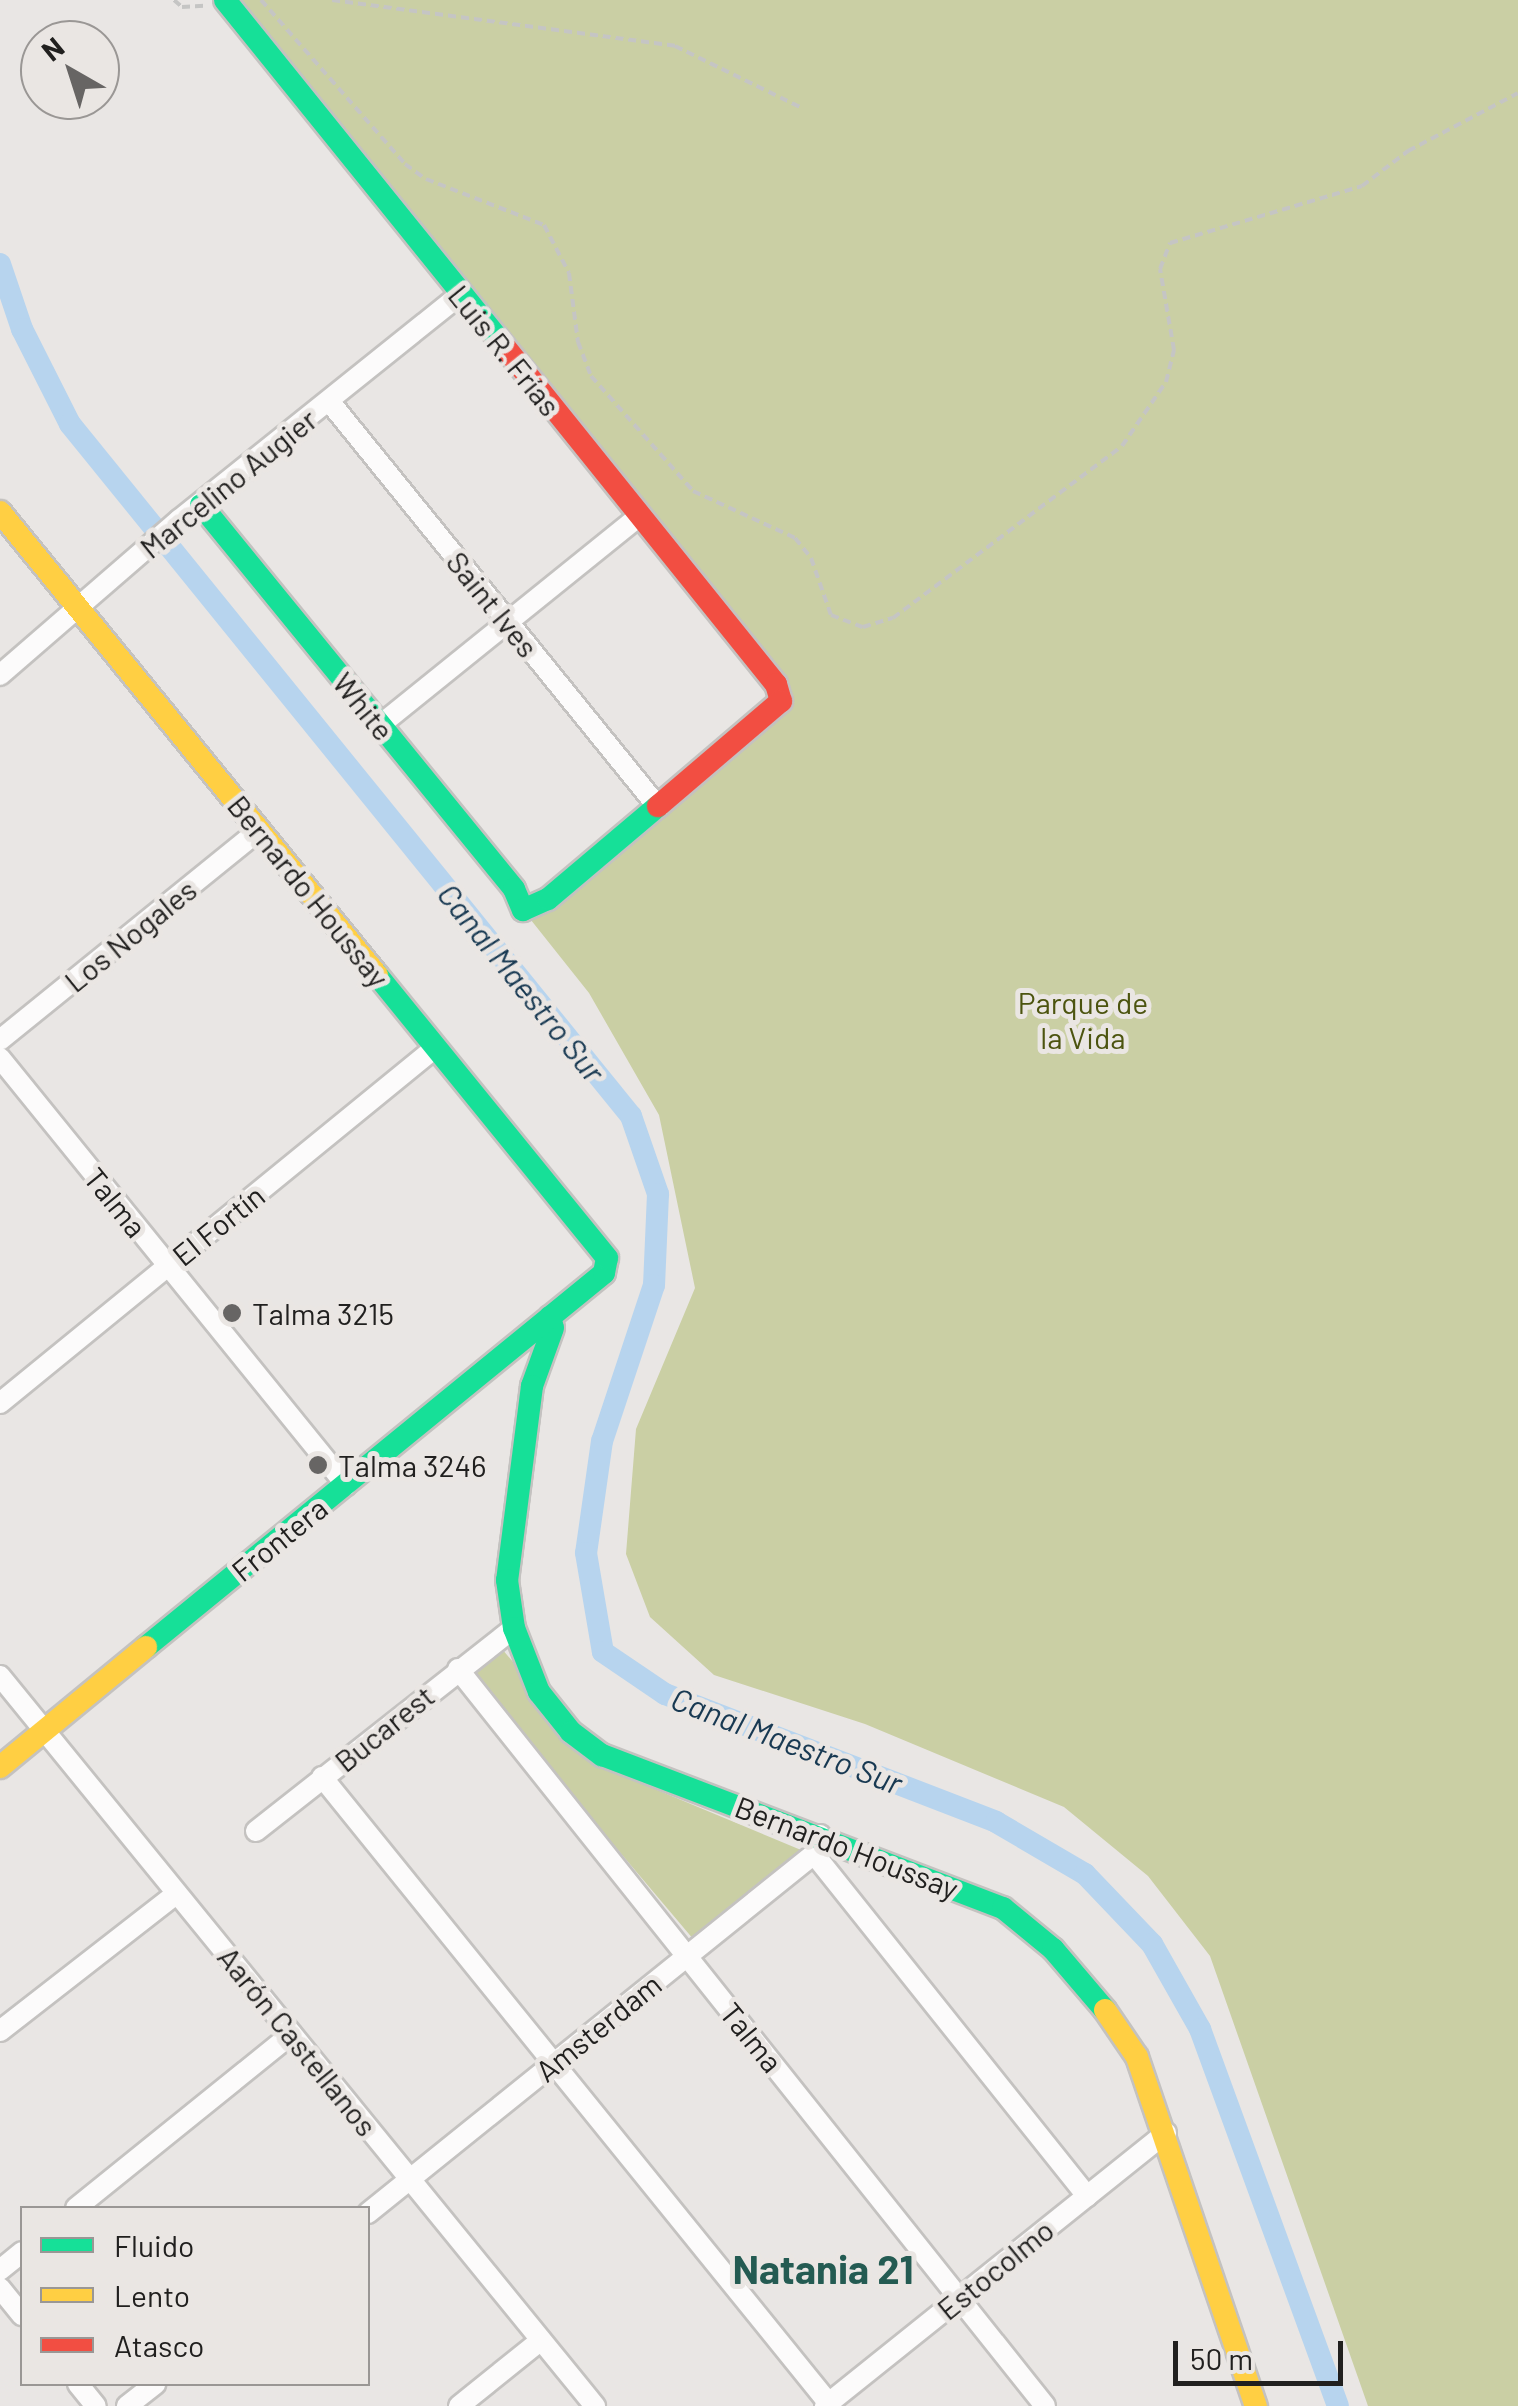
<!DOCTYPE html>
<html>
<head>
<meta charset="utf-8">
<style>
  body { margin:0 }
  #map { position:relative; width:1518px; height:2406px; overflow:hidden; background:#e9e6e4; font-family:Barlow,sans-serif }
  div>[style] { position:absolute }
  .green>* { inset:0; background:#cacfa4 }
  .canal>* { height:22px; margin:-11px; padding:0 11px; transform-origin:11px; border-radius:11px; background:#b7d4ee }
  .path>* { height:4px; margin-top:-2px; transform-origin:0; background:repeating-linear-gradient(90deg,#c5c5c4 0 8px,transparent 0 13px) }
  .roads { filter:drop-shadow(2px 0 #c4c2c0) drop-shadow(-2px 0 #c4c2c0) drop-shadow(0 2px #c4c2c0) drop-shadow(0 -2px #c4c2c0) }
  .street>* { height:20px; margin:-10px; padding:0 10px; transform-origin:10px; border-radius:10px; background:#fcfbfb }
  .fast>* { height:22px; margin:-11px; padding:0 11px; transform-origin:11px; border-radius:11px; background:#16e098 }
  .slow>* { height:22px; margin:-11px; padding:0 11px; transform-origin:11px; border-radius:11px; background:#ffcf43 }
  .jam>* { height:22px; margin:-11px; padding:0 11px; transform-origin:11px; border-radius:11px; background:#f24e42 }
  .dots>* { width:28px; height:28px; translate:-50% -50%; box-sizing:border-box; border:5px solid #eae6e3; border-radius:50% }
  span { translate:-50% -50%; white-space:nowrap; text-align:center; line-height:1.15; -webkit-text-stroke:10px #eae6e3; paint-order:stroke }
  .street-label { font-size:30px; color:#21201f }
  .park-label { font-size:30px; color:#4c540f }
  .poi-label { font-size:30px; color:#21201f }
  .left { translate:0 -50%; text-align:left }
  .water-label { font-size:32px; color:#183952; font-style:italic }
  .district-label { font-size:40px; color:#245b52; font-weight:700 }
  .legend { position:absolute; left:20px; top:2206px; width:350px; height:180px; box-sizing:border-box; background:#eae6e3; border:2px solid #9a9795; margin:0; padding:12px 18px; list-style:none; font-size:30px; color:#21201f }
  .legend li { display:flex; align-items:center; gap:20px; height:50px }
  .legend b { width:50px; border:2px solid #9a9795 }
  .north { position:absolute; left:20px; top:20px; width:100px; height:100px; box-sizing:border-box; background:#eae6e3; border:2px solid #9a9795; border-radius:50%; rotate:321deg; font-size:28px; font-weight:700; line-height:40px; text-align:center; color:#21201f }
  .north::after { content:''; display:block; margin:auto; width:35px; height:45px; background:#676564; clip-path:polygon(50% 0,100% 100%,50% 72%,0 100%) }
  .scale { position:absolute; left:1173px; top:2341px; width:170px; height:45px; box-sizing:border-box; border:5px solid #21201f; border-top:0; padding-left:12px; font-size:30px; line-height:35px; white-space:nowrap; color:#21201f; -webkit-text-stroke:8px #eae6e3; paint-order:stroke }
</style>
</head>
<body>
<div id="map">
  <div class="green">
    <div style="clip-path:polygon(225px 0,1518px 0,1518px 2406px,1368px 2406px,1210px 1956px,1148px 1876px,1064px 1807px,865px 1724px,714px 1675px,650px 1617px,626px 1554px,636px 1429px,695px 1288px,659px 1115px,589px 993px,523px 910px,781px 701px)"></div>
    <div style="clip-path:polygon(502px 1649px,602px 1767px,801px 1850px,694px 1940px,471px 1676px)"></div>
  </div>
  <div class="canal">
    <div style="left:0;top:264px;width:69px;rotate:71.3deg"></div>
    <div style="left:22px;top:329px;width:106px;rotate:63.2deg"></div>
    <div style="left:70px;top:424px;width:891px;rotate:50.97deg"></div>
    <div style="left:631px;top:1116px;width:83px;rotate:70.9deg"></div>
    <div style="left:658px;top:1194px;width:91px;rotate:92.5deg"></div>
    <div style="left:654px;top:1285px;width:164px;rotate:108.4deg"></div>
    <div style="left:602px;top:1441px;width:113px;rotate:98.1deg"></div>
    <div style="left:586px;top:1553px;width:100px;rotate:80.3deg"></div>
    <div style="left:603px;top:1652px;width:75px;rotate:34.1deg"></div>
    <div style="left:665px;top:1694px;width:355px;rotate:21.1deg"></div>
    <div style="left:996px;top:1822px;width:103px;rotate:30.3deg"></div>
    <div style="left:1085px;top:1874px;width:97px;rotate:46.3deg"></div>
    <div style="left:1152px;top:1944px;width:98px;rotate:60.5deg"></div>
    <div style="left:1200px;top:2029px;width:401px;rotate:69.9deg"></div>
  </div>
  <div class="path">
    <div style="left:174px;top:0;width:11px;rotate:41deg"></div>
    <div style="left:182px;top:7px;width:22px;rotate:-3deg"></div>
    <div style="left:261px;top:0;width:218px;rotate:48.7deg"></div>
    <div style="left:405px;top:164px;width:26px;rotate:36deg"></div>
    <div style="left:426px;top:179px;width:127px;rotate:21.3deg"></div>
    <div style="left:544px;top:225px;width:54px;rotate:62.5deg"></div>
    <div style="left:569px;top:273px;width:70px;rotate:82.6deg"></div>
    <div style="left:578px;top:342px;width:36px;rotate:69deg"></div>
    <div style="left:591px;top:376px;width:154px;rotate:48.4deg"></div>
    <div style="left:693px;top:491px;width:112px;rotate:24.7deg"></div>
    <div style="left:795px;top:538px;width:26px;rotate:51deg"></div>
    <div style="left:811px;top:558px;width:60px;rotate:70.7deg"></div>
    <div style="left:831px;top:615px;width:34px;rotate:21deg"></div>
    <div style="left:863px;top:627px;width:31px;rotate:-17deg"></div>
    <div style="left:893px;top:618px;width:286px;rotate:-36.9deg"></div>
    <div style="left:1122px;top:446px;width:78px;rotate:-55.5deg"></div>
    <div style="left:1166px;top:382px;width:33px;rotate:-76deg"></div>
    <div style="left:1174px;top:350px;width:82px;rotate:-99.8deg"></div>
    <div style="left:1160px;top:269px;width:28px;rotate:-69deg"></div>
    <div style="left:1170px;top:243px;width:200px;rotate:-16.5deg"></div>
    <div style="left:1362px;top:186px;width:58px;rotate:-37.3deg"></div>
    <div style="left:1408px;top:151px;width:124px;rotate:-27.8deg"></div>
    <div style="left:332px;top:0;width:346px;rotate:7.6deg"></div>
    <div style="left:675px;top:46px;width:139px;rotate:26deg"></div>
  </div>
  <div class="roads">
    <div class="street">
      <div style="left:329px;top:401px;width:523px;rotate:50.98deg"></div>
      <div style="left:0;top:675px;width:237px;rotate:-40.9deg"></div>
      <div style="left:179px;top:520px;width:360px;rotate:-38.7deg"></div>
      <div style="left:379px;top:726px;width:334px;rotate:-38.9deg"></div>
      <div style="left:0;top:1040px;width:333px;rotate:-39deg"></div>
      <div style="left:0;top:1058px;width:550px;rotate:50.98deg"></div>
      <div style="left:0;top:1403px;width:563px;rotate:-39.23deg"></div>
      <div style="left:458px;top:1669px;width:942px;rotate:51.46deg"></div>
      <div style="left:0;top:1676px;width:942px;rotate:50.82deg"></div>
      <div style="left:322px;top:1777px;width:809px;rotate:51.02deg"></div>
      <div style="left:256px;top:1831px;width:328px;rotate:-38.2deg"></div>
      <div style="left:814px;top:1854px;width:438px;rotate:51.4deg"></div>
      <div style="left:0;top:2031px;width:224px;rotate:-37.9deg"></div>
      <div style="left:76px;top:2208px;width:277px;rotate:-38.9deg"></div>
      <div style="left:368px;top:2213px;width:573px;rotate:-38.83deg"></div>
      <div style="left:814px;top:1854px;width:20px;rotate:-72deg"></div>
      <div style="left:0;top:2270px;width:28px;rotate:-39deg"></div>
      <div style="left:0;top:2288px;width:35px;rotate:51deg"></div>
      <div style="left:78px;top:2384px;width:28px;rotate:51deg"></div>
      <div style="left:127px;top:2406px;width:36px;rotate:-38deg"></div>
      <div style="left:459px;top:2406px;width:105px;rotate:-38.8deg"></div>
      <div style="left:825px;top:2406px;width:437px;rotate:-38.7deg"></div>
    </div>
    <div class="fast">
      <div style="left:225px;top:0;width:444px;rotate:51.1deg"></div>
      <div style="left:201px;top:505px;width:495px;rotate:50.8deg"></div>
      <div style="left:514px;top:889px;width:23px;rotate:67deg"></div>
      <div style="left:523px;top:910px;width:27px;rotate:-24deg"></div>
      <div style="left:548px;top:899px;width:144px;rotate:-40.2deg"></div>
      <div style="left:550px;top:1317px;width:11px;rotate:75deg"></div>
      <div style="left:553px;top:1328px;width:62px;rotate:109.9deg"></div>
      <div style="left:532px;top:1386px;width:196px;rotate:97.3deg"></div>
      <div style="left:507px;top:1580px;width:49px;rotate:81.7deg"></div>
      <div style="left:514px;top:1628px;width:69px;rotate:68.7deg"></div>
      <div style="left:539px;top:1692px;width:51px;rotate:51.3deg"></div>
      <div style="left:571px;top:1732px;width:39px;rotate:37deg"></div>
      <div style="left:602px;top:1755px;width:429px;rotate:20.9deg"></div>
      <div style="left:1003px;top:1908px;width:65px;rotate:39.4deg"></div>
      <div style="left:1053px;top:1949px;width:80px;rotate:49.6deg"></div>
      <div style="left:146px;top:1647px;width:591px;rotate:-39.23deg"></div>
      <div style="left:604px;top:1273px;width:15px;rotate:-79deg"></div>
      <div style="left:607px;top:1258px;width:365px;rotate:-129.1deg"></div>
    </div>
    <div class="slow">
      <div style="left:0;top:512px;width:597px;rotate:50.85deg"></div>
      <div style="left:0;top:1767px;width:189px;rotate:-39.4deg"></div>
      <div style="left:1105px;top:2010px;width:57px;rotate:55.8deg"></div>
      <div style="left:1137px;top:2057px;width:369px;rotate:71.2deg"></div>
    </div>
    <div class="jam">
      <div style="left:504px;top:346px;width:434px;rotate:51.2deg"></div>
      <div style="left:776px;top:684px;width:18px;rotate:74deg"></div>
      <div style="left:781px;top:701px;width:162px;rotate:139.5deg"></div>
    </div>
  </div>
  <div class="dots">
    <div style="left:232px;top:1313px;background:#676564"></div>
    <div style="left:318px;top:1465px;background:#676564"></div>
  </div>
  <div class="street-label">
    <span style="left:505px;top:350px;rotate:51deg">Luis R. Frías</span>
    <span style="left:228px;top:483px;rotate:-39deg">Marcelino Augier</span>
    <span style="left:493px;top:604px;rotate:51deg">Saint Ives</span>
    <span style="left:364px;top:706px;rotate:51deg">White</span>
    <span style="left:309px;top:891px;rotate:51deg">Bernardo Houssay</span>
    <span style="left:130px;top:935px;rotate:-39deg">Los Nogales</span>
    <span style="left:116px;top:1202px;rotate:51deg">Talma</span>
    <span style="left:218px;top:1225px;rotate:-39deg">El Fortín</span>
    <span style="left:279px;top:1539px;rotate:-39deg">Frontera</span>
    <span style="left:384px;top:1728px;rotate:-39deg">Bucarest</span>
    <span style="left:847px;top:1847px;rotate:21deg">Bernardo Houssay</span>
    <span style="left:598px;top:2027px;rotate:-39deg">Amsterdam</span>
    <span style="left:752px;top:2037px;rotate:51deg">Talma</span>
    <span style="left:298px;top:2041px;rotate:51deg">Aarón Castellanos</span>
    <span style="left:995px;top:2269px;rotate:-39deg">Estocolmo</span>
  </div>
  <div class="park-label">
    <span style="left:1083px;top:1019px">Parque de<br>la Vida</span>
  </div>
  <div class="poi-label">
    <span class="left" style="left:252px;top:1313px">Talma 3215</span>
    <span class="left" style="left:338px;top:1465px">Talma 3246</span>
  </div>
  <div class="water-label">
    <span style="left:522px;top:982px;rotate:51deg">Canal Maestro Sur</span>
    <span style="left:787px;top:1740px;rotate:21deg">Canal Maestro Sur</span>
  </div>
  <div class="district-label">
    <span style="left:823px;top:2268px">Natania 21</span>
  </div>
  <ul class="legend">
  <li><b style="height:12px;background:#16e098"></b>Fluido</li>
  <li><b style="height:12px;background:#ffcf43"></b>Lento</li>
  <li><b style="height:12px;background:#f24e42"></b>Atasco</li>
  </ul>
  <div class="north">N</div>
  <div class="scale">50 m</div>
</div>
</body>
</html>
